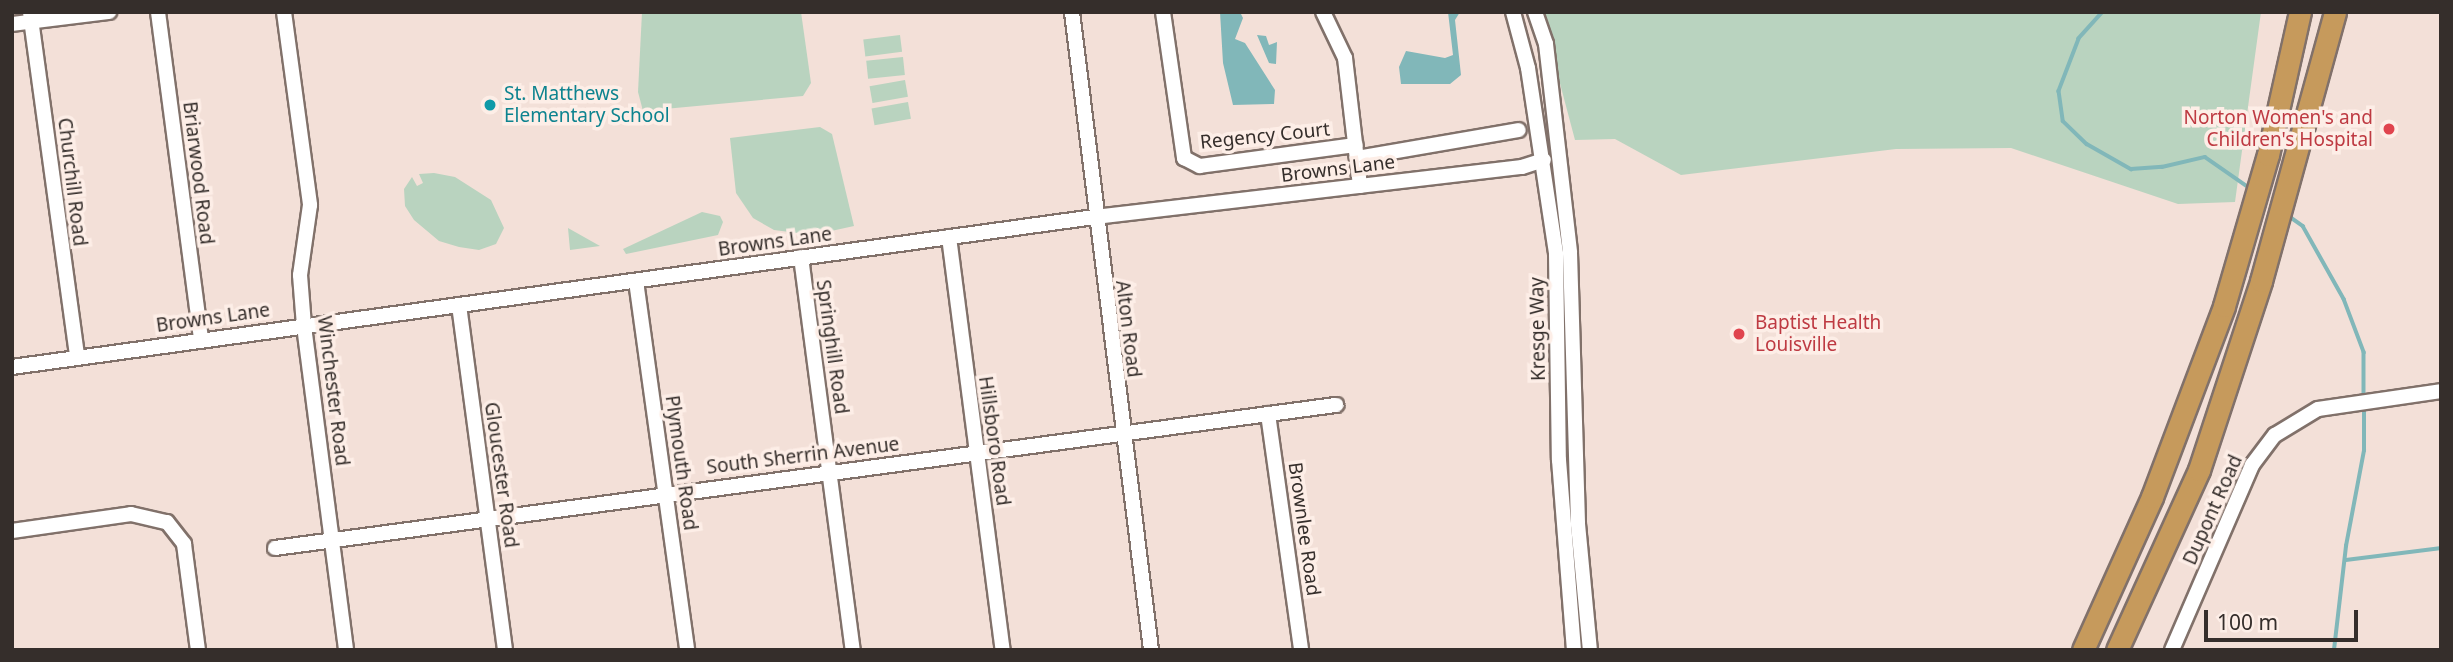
<!DOCTYPE html>
<html>
<head>
<meta charset="utf-8">
<style>
  body { margin:0 }
  #map { position:relative; width:2453px; height:662px; overflow:hidden; background:#f3e0d8; font-family:"Noto Sans",sans-serif }
  div>[style] { position:absolute }
  .green>* { inset:0; background:#b9d3bf; transform-origin:0 0 }
  .water>* { inset:0; background:#81b7b9 }
  .stream>* { height:3.5px; margin:-1.75px; padding:0 1.75px; transform-origin:1.75px; border-radius:1.75px; background:#81b7b9 }
  .roads { filter:drop-shadow(2px 0 #81716a) drop-shadow(-2px 0 #81716a) drop-shadow(0 2px #81716a) drop-shadow(0 -2px #81716a) }
  .minor>* { height:14px; margin:-7px; padding:0 7px; transform-origin:7px; border-radius:7px; background:#fff }
  .highway>* { height:21px; margin:-10.5px; padding:0 10.5px; transform-origin:10.5px; border-radius:10.5px; background:#c69a5c }
  .dots>* { width:19px; height:19px; translate:-50% -50%; box-sizing:border-box; border:4px solid #fdeee7; border-radius:50% }
  span { translate:-50% -50%; white-space:nowrap; text-align:center; line-height:1.15; -webkit-text-stroke:7px #fdeee7; paint-order:stroke }
  .culture-label { font-size:19px; color:#0d838f }
  .left { translate:0 -50%; text-align:left }
  .health-label { font-size:19px; color:#be3a42 }
  .right { translate:-100% -50%; text-align:right }
  .street-label { font-size:19px; color:#352e2b }
  .frame { position:absolute; inset:0; border:14px solid #352e2b; pointer-events:none }
  .scale { position:absolute; left:2204px; top:610px; width:154px; height:32px; box-sizing:border-box; border:4px solid #352e2b; border-top:0; padding-left:9px; font-size:21px; line-height:24px; white-space:nowrap; color:#352e2b; -webkit-text-stroke:5px #fdeee7; paint-order:stroke }
</style>
</head>
<body>
<div id="map">
  <div class="green">
    <div style="clip-path:polygon(642px 12px,801px 12px,811px 83px,803px 96px,643px 111px,638px 92px)"></div>
    <div style="clip-path:polygon(1541px 12px,2261px 12px,2235px 202px,2178px 204px,2011px 148px,1896px 149px,1681px 175px,1615px 139px,1575px 140px)"></div>
    <div style="left:900px;top:35px;width:17px;height:37px;rotate:83deg"></div>
    <div style="left:903px;top:57px;width:18px;height:37px;rotate:84deg"></div>
    <div style="left:905px;top:80px;width:17px;height:36px;rotate:80deg"></div>
    <div style="left:908px;top:102px;width:17px;height:37px;rotate:80deg"></div>
    <div style="clip-path:polygon(820px 127px,832px 134px,854px 226px,813px 235px,774px 230px,753px 218px,736px 193px,730px 138px)"></div>
    <div style="clip-path:polygon(434px 173px,455px 177px,491px 200px,504px 228px,496px 244px,479px 250px,459px 247px,439px 241px,414px 220px,405px 206px,404px 189px,412px 177px,417px 186px,423px 183px,419px 174px)"></div>
    <div style="clip-path:polygon(702px 212px,720px 216px,723px 222px,718px 235px,626px 254px,623px 249px)"></div>
    <div style="clip-path:polygon(568px 228px,600px 246px,570px 250px)"></div>
  </div>
  <div class="water">
    <div style="clip-path:polygon(1220px 12px,1240px 12px,1243px 18px,1235px 39px,1245px 43px,1275px 90px,1274px 104px,1233px 105px,1223px 63px)"></div>
    <div style="clip-path:polygon(1448px 12px,1460px 12px,1455px 20px,1461px 75px,1450px 84px,1401px 84px,1399px 67px,1406px 51px,1445px 58px,1453px 55px)"></div>
    <div style="clip-path:polygon(1257px 35px,1266px 36px,1269px 45px,1277px 42px,1276px 64px,1269px 63px)"></div>
  </div>
  <div class="stream">
    <div style="left:2103px;top:12px;width:36px;rotate:132deg"></div>
    <div style="left:2079px;top:39px;width:56px;rotate:111deg"></div>
    <div style="left:2059px;top:91px;width:30px;rotate:82deg"></div>
    <div style="left:2063px;top:121px;width:33px;rotate:44deg"></div>
    <div style="left:2087px;top:144px;width:51px;rotate:29.6deg"></div>
    <div style="left:2131px;top:169px;width:31px;rotate:-4deg"></div>
    <div style="left:2162px;top:167px;width:44px;rotate:-13.1deg"></div>
    <div style="left:2205px;top:157px;width:56px;rotate:34.8deg"></div>
    <div style="left:2286px;top:214px;width:21px;rotate:35deg"></div>
    <div style="left:2303px;top:226px;width:84px;rotate:60.7deg"></div>
    <div style="left:2344px;top:299px;width:57px;rotate:69.3deg"></div>
    <div style="left:2364px;top:352px;width:45px;rotate:90deg"></div>
    <div style="left:2346px;top:560px;width:96px;rotate:-7.2deg"></div>
    <div style="left:2334px;top:650px;width:105px;rotate:-83.4deg"></div>
    <div style="left:2346px;top:546px;width:97px;rotate:-79.3deg"></div>
    <div style="left:2364px;top:451px;width:43px;rotate:-90deg"></div>
  </div>
  <div class="roads">
    <div class="minor">
      <div style="left:30px;top:12px;width:347px;rotate:82.2deg"></div>
      <div style="left:158px;top:12px;width:330px;rotate:82.5deg"></div>
      <div style="left:284px;top:12px;width:195px;rotate:82.3deg"></div>
      <div style="left:310px;top:205px;width:71px;rotate:98.1deg"></div>
      <div style="left:300px;top:275px;width:51px;rotate:85.5deg"></div>
      <div style="left:304px;top:326px;width:327px;rotate:82.6deg"></div>
      <div style="left:1072px;top:12px;width:643px;rotate:82.94deg"></div>
      <div style="left:1163px;top:12px;width:148px;rotate:81.8deg"></div>
      <div style="left:1184px;top:158px;width:18px;rotate:27deg"></div>
      <div style="left:1200px;top:166px;width:157px;rotate:-7.7deg"></div>
      <div style="left:1323px;top:12px;width:51px;rotate:64.4deg"></div>
      <div style="left:1345px;top:58px;width:129px;rotate:83.3deg"></div>
      <div style="left:1513px;top:12px;width:58px;rotate:75deg"></div>
      <div style="left:1528px;top:68px;width:188px;rotate:81.4deg"></div>
      <div style="left:1556px;top:254px;width:206px;rotate:89.2deg"></div>
      <div style="left:1559px;top:460px;width:191px;rotate:85.5deg"></div>
      <div style="left:1535px;top:12px;width:34px;rotate:71deg"></div>
      <div style="left:1546px;top:44px;width:210px;rotate:83.4deg"></div>
      <div style="left:1570px;top:253px;width:271px;rotate:88.3deg"></div>
      <div style="left:1578px;top:524px;width:127px;rotate:84.6deg"></div>
      <div style="left:12px;top:24px;width:98px;rotate:-7.1deg"></div>
      <div style="left:1357px;top:158px;width:164px;rotate:-9.8deg"></div>
      <div style="left:949px;top:237px;width:417px;rotate:82.6deg"></div>
      <div style="left:801px;top:257px;width:396px;rotate:82.5deg"></div>
      <div style="left:636px;top:281px;width:373px;rotate:82.1deg"></div>
      <div style="left:459px;top:305px;width:348px;rotate:82.4deg"></div>
      <div style="left:12px;top:367px;width:1093px;rotate:-7.89deg"></div>
      <div style="left:1095px;top:217px;width:430px;rotate:-6.7deg"></div>
      <div style="left:1522px;top:167px;width:23px;rotate:-18deg"></div>
      <div style="left:1268px;top:414px;width:238px;rotate:82deg"></div>
      <div style="left:12px;top:531px;width:120px;rotate:-8.1deg"></div>
      <div style="left:131px;top:514px;width:37px;rotate:13deg"></div>
      <div style="left:167px;top:522px;width:28px;rotate:52deg"></div>
      <div style="left:184px;top:544px;width:107px;rotate:82.5deg"></div>
      <div style="left:275px;top:548px;width:1071px;rotate:-7.68deg"></div>
      <div style="left:2172px;top:650px;width:202px;rotate:-66.6deg"></div>
      <div style="left:2252px;top:465px;width:38px;rotate:-53deg"></div>
      <div style="left:2275px;top:435px;width:50px;rotate:-31.2deg"></div>
      <div style="left:2318px;top:409px;width:124px;rotate:-8.3deg"></div>
    </div>
    <div class="highway">
      <div style="left:2083px;top:650px;width:168px;rotate:-65.7deg"></div>
      <div style="left:2152px;top:497px;width:204px;rotate:-69.3deg"></div>
      <div style="left:2224px;top:306px;width:157px;rotate:-73.8deg"></div>
      <div style="left:2268px;top:155px;width:147px;rotate:-77.4deg"></div>
      <div style="left:2117px;top:650px;width:198px;rotate:-65.5deg"></div>
      <div style="left:2199px;top:470px;width:199px;rotate:-71.8deg"></div>
      <div style="left:2261px;top:281px;width:279px;rotate:-74.6deg"></div>
    </div>
  </div>
  <div class="dots">
    <div style="left:490px;top:105px;background:#0f9aa8"></div>
    <div style="left:2389px;top:129px;background:#e0444e"></div>
    <div style="left:1739px;top:334px;background:#e0444e"></div>
  </div>
  <div class="culture-label">
    <span class="left" style="left:504px;top:105px">St. Matthews<br>Elementary School</span>
  </div>
  <div class="health-label">
    <span class="right" style="left:2373px;top:129px">Norton Women's and<br>Children's Hospital</span>
    <span class="left" style="left:1755px;top:334px">Baptist Health<br>Louisville</span>
  </div>
  <div class="street-label">
    <span style="left:1265px;top:136px;rotate:-6deg">Regency Court</span>
    <span style="left:1338px;top:169px;rotate:-7deg">Browns Lane</span>
    <span style="left:198px;top:173px;rotate:83deg">Briarwood Road</span>
    <span style="left:72px;top:182px;rotate:83deg">Churchill Road</span>
    <span style="left:775px;top:242px;rotate:-8deg">Browns Lane</span>
    <span style="left:213px;top:318px;rotate:-8deg">Browns Lane</span>
    <span style="left:1128px;top:329px;rotate:83deg">Alton Road</span>
    <span style="left:1538px;top:329px;rotate:-91deg">Kresge Way</span>
    <span style="left:832px;top:347px;rotate:82deg">Springhill Road</span>
    <span style="left:333px;top:391px;rotate:83deg">Winchester Road</span>
    <span style="left:994px;top:441px;rotate:82deg">Hillsboro Road</span>
    <span style="left:803px;top:456px;rotate:-7deg">South Sherrin Avenue</span>
    <span style="left:681px;top:463px;rotate:82deg">Plymouth Road</span>
    <span style="left:501px;top:475px;rotate:82deg">Gloucester Road</span>
    <span style="left:2213px;top:510px;rotate:-66deg">Dupont Road</span>
    <span style="left:1304px;top:529px;rotate:82deg">Brownlee Road</span>
  </div>
  <div class="frame"></div>
  <div class="scale">100 m</div>
</div>
</body>
</html>
